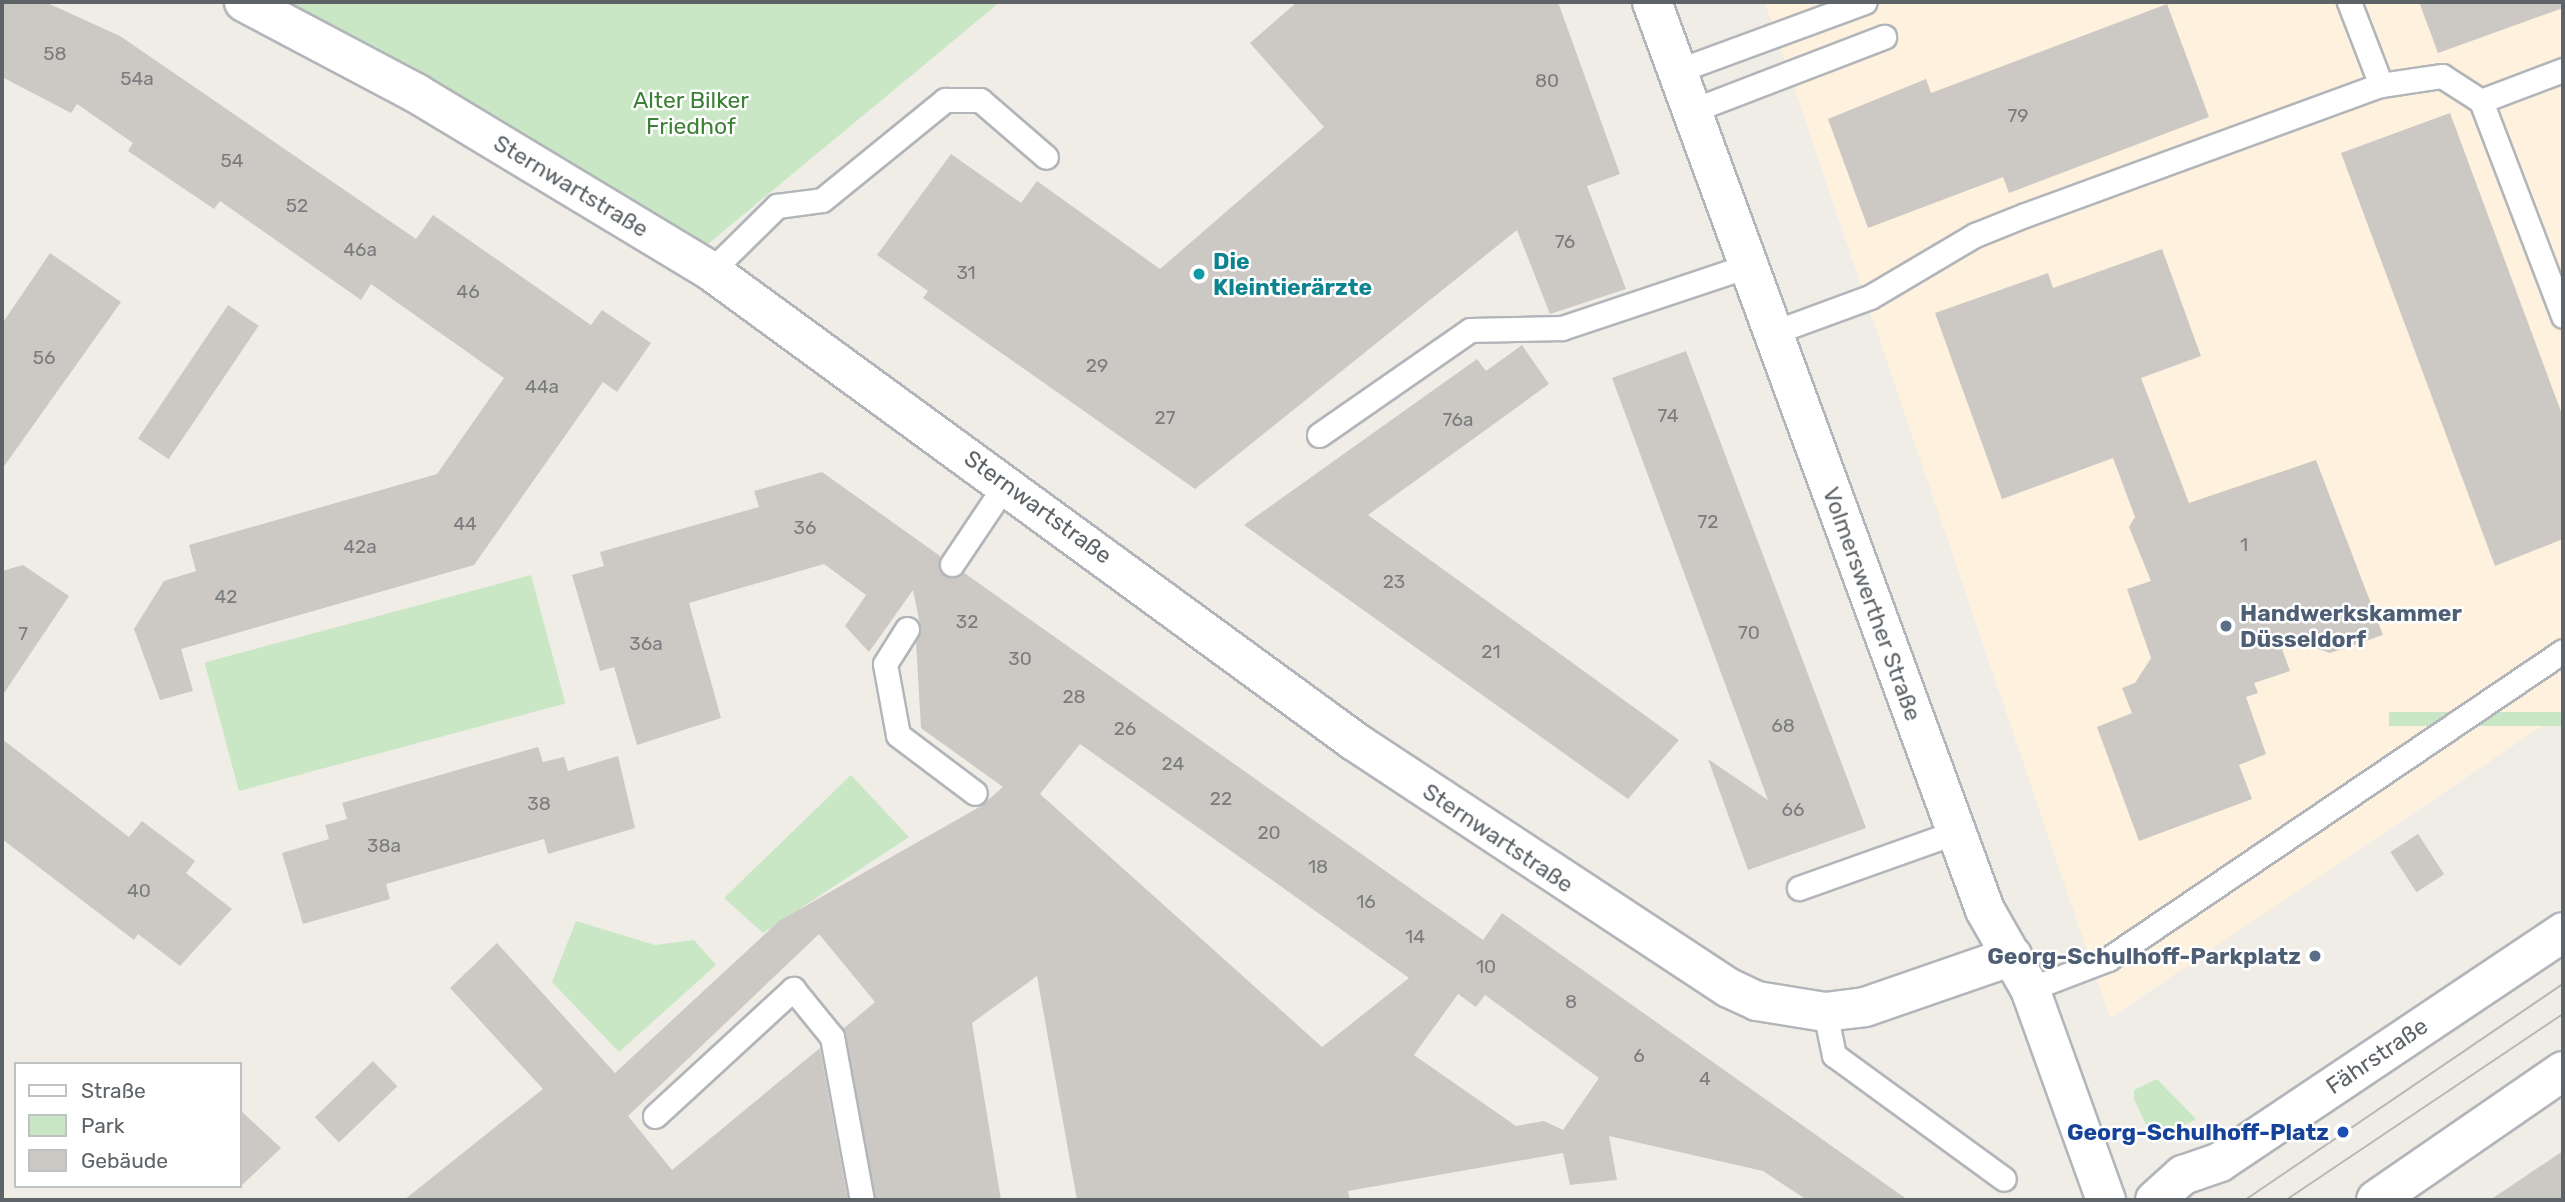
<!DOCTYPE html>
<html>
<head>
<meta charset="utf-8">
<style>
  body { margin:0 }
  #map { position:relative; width:2565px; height:1202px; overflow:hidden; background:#f0ede7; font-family:Rubik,sans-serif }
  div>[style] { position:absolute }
  .commercial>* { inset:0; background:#fef2de }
  .green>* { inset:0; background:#c9e7c4; transform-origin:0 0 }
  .building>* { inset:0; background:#ccc8c4; transform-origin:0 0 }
  .roads { filter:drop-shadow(2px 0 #b2b5b9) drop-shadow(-2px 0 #b2b5b9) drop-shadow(0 2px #b2b5b9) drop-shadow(0 -2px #b2b5b9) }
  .lane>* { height:23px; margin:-11.5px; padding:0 11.5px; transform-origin:11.5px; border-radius:11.5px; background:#fff }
  .street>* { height:38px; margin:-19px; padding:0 19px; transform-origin:19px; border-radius:19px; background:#fff }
  .secondary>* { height:38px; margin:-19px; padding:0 19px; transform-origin:19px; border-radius:19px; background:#fff }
  .tram>* { height:2px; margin:-1px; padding:0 1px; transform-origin:1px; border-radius:1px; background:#b5b6b7 }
  .dots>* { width:19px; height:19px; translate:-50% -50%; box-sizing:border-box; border:4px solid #fff; border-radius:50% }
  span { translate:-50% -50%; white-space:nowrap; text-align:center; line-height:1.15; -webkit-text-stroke:5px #fff; paint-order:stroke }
  .number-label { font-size:19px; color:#7a7c7e }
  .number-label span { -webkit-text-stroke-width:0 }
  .park-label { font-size:23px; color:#3b8034 }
  .street-label { font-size:23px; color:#5e6367 }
  .culture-label { font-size:23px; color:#0d838f; font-weight:700 }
  .left { translate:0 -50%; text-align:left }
  .service-label { font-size:23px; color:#4e5e75; font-weight:700 }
  .right { translate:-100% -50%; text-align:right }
  .transit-label { font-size:23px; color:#164399; font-weight:700 }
  .frame { position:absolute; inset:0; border:4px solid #5e6367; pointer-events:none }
  .legend { position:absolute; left:14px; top:1062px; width:228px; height:126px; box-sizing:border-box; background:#fff; border:2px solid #bfc1c2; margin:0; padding:9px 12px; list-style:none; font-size:21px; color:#5e6367 }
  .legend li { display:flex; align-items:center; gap:14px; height:35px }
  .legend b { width:35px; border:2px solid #bfc1c2 }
</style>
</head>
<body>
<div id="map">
  <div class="commercial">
    <div style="clip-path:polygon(1765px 2px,2563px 2px,2563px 712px,2110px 1018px)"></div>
  </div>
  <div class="green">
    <div style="clip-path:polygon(272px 2px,1000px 2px,702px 249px)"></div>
    <div style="left:531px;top:575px;width:133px;height:338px;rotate:75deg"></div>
    <div style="left:2563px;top:712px;width:14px;height:174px;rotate:90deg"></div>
    <div style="clip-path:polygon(851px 775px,909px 837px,763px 933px,724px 898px)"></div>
    <div style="clip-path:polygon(576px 921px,655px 945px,694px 940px,716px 965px,619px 1052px,552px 982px)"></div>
    <div style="clip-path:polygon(2157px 1079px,2196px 1119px,2161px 1138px,2152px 1137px,2134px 1099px,2134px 1090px)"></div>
  </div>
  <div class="building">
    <div style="clip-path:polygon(2px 2px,45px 2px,120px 36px,416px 239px,433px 215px,591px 325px,602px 310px,651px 343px,617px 392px,603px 382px,474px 565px,181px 649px,193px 691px,160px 700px,134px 629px,164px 581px,196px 571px,189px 545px,437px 474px,504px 378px,371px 284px,361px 300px,220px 201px,214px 209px,128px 151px,133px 143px,77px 104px,71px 113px,2px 77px)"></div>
    <div style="clip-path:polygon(1297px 2px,1558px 2px,1620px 174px,1587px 186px,1626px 289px,1550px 314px,1517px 230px,1195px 489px,923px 298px,928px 291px,877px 255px,951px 154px,1021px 203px,1037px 181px,1160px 269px,1324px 127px,1250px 43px)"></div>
    <div style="clip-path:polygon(2419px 2px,2563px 2px,2563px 8px,2438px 53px)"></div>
    <div style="clip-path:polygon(2167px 4px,2209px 117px,2009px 193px,2003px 177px,1868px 228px,1828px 119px,1926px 79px,1931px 93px)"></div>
    <div style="clip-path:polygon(2450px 113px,2563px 417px,2563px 539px,2495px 566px,2341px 153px)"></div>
    <div style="clip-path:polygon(2162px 249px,2201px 356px,2141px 378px,2189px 503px,2316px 460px,2383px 635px,2330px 653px,2277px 635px,2290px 671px,2254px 683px,2258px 693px,2246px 697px,2266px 754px,2239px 765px,2252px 799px,2139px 841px,2097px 727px,2132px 713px,2122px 688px,2135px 683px,2151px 658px,2127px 589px,2151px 581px,2129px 527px,2135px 517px,2113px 458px,2002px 499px,1935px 313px,2048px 273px,2053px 288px)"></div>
    <div style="clip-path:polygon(50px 253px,121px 302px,2px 469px,2px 324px)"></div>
    <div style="left:228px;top:305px;width:37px;height:161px;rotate:34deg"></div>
    <div style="clip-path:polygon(1522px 345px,1549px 384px,1368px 515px,1679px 740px,1628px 799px,1244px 525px,1477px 359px,1486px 371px)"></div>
    <div style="clip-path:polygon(1686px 351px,1866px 828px,1748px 870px,1708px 759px,1768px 800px,1612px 378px)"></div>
    <div style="clip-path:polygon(evenodd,822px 472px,940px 556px,944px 575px,963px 572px,1483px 940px,1502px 913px,1908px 1200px,1807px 1200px,1763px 1171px,1609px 1136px,1617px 1180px,1570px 1185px,1563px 1153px,1348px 1191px,1350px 1200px,1077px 1200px,1037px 976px,972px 1023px,1001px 1200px,876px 1200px,843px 1029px,875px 1002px,819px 934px,628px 1116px,672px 1170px,820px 1048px,848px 1200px,404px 1200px,543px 1089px,450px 988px,497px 943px,615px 1073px,779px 921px,981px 806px,1003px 787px,921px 728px,916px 642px,921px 629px,913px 590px,869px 652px,845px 626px,866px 595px,824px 564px,689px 603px,721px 718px,637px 745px,614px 667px,600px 671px,572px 575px,604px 566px,600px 552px,759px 507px,754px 491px,822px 472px,1080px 744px,1272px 880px,1409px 978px,1322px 1047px,1040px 794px,1080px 744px,822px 472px,1458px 994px,1476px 1007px,1485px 995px,1599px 1078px,1563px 1130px,1544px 1121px,1516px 1126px,1414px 1055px,1458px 994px)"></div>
    <div style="clip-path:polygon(23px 565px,69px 596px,2px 696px,2px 571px)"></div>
    <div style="clip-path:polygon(2px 739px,129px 837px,142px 821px,195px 861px,186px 873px,232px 909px,180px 966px,138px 934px,134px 940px,2px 839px)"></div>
    <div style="clip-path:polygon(538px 747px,543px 762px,564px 757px,568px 771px,618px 756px,635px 828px,548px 854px,544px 839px,386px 884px,390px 899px,303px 924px,282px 853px,329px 839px,325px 825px,347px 819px,342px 803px)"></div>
    <div style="left:2418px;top:834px;width:48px;height:33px;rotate:57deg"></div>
    <div style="left:373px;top:1061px;width:35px;height:81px;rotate:46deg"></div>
    <div style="clip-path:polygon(240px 1110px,281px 1148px,240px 1187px)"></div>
    <div style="clip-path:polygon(2563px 1151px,2563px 1200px,2490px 1200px)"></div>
  </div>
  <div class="roads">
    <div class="lane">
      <div style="left:2349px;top:2px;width:89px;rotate:68.9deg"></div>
      <div style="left:1677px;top:71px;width:200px;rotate:-20.2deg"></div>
      <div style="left:2481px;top:101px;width:88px;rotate:-20.7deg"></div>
      <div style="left:1691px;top:111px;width:207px;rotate:-21deg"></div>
      <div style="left:711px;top:271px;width:93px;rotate:-44.6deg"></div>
      <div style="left:777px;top:206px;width:45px;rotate:-7.6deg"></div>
      <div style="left:822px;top:200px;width:159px;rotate:-39.1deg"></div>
      <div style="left:945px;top:100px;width:35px"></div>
      <div style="left:980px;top:100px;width:87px;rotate:40.8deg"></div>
      <div style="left:1772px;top:333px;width:104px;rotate:-20.2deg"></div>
      <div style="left:1870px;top:297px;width:122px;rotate:-30.6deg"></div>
      <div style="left:1975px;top:235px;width:54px;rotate:-21.8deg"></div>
      <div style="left:2025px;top:215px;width:379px;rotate:-20.1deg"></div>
      <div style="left:2381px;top:85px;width:62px;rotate:-8.4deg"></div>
      <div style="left:2442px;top:76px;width:46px;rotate:32.7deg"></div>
      <div style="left:2481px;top:101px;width:230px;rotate:69.1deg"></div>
      <div style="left:1319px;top:435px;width:184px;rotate:-34.8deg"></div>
      <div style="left:1470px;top:330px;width:92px;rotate:-1.2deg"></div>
      <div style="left:1562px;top:328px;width:195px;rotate:-18.5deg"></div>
      <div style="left:952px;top:564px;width:99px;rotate:-56.1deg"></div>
      <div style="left:907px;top:629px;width:41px;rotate:122.2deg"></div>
      <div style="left:885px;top:664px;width:72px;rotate:79.6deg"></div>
      <div style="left:898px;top:735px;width:96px;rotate:37deg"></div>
      <div style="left:1799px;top:888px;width:167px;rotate:-19.6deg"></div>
      <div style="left:2030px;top:989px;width:84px;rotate:-21deg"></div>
      <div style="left:2108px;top:959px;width:549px;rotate:-34.09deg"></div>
      <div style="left:1825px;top:1012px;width:44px;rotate:78.2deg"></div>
      <div style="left:1834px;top:1055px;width:210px;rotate:36.1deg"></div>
      <div style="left:655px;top:1116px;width:188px;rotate:-42.6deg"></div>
      <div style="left:793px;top:989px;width:62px;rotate:50.9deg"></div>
      <div style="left:832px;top:1037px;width:166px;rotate:79.6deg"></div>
    </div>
    <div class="street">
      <div style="left:244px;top:2px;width:195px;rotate:27.9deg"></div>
      <div style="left:416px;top:93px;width:345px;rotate:31.1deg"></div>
      <div style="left:711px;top:271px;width:796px;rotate:36.16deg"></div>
      <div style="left:1354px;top:741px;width:449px;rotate:33.4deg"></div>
      <div style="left:1729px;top:988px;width:31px;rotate:25deg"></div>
      <div style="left:1757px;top:1001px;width:69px;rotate:9.2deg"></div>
      <div style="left:1825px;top:1012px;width:40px;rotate:-7.1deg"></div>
      <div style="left:1865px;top:1007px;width:156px;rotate:-19.1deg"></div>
      <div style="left:1652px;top:2px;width:967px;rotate:69.86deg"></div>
      <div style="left:1985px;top:910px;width:91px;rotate:60.3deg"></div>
      <div style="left:2030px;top:989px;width:224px;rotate:70.2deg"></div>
    </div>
    <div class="secondary">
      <div style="left:2155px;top:1200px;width:38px;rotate:-42deg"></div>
      <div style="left:2183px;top:1175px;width:39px;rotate:-19deg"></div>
      <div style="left:2220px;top:1162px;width:413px;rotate:-33.8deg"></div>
      <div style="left:2376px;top:1200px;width:227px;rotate:-34.6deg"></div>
    </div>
  </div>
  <div class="tram">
    <div style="left:2245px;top:1200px;width:384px;rotate:-34.2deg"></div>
    <div style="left:2286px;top:1200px;width:334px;rotate:-33.9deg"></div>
  </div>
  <div class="dots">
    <div style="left:1199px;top:274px;background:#0f9aa8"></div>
    <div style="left:2226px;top:626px;background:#5c6f8a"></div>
    <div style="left:2315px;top:956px;background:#5c6f8a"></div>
    <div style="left:2343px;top:1132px;background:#1a4fb4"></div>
  </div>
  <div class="number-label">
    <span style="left:55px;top:54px">58</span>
    <span style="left:137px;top:79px">54a</span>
    <span style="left:1547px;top:81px">80</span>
    <span style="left:2018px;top:116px">79</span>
    <span style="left:232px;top:161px">54</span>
    <span style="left:297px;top:206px">52</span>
    <span style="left:1565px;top:242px">76</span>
    <span style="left:360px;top:250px">46a</span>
    <span style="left:966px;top:273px">31</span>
    <span style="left:468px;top:292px">46</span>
    <span style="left:44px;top:358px">56</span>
    <span style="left:1097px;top:366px">29</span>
    <span style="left:542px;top:387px">44a</span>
    <span style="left:1668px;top:416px">74</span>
    <span style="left:1165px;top:418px">27</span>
    <span style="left:1458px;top:420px">76a</span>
    <span style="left:1708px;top:522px">72</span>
    <span style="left:465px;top:524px">44</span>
    <span style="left:805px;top:528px">36</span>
    <span style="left:2244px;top:545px">1</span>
    <span style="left:360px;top:547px">42a</span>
    <span style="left:1394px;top:582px">23</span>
    <span style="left:226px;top:597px">42</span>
    <span style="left:967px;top:622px">32</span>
    <span style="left:1749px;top:633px">70</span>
    <span style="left:23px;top:634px">7</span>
    <span style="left:646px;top:644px">36a</span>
    <span style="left:1491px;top:652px">21</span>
    <span style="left:1020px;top:659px">30</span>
    <span style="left:1074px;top:697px">28</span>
    <span style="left:1783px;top:726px">68</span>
    <span style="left:1125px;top:729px">26</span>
    <span style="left:1173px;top:764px">24</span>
    <span style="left:1221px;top:799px">22</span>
    <span style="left:539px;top:804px">38</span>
    <span style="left:1793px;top:810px">66</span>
    <span style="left:1269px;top:833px">20</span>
    <span style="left:384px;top:846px">38a</span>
    <span style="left:1318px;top:867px">18</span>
    <span style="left:139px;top:891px">40</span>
    <span style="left:1366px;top:902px">16</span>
    <span style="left:1415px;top:937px">14</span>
    <span style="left:1486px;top:967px">10</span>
    <span style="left:1571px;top:1002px">8</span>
    <span style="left:1639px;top:1056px">6</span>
    <span style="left:1705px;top:1079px">4</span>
  </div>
  <div class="park-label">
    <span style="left:691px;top:113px">Alter Bilker<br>Friedhof</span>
  </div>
  <div class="street-label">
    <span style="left:571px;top:186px;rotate:31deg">Sternwartstraße</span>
    <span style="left:1038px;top:507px;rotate:36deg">Sternwartstraße</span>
    <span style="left:1872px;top:604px;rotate:70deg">Volmerswerther Straße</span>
    <span style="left:1498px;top:838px;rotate:34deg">Sternwartstraße</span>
    <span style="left:2377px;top:1056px;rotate:-34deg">Fährstraße</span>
  </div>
  <div class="culture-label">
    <span class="left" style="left:1213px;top:274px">Die<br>Kleintierärzte</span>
  </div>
  <div class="service-label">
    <span class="left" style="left:2240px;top:626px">Handwerkskammer<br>Düsseldorf</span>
    <span class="right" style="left:2301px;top:956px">Georg-Schulhoff-Parkplatz</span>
  </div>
  <div class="transit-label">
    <span class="right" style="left:2329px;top:1132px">Georg-Schulhoff-Platz</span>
  </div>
  <div class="frame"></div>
  <ul class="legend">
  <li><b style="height:9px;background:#fff"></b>Straße</li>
  <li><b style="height:19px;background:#c9e7c4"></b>Park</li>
  <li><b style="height:19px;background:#ccc8c4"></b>Gebäude</li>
  </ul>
</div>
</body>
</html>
